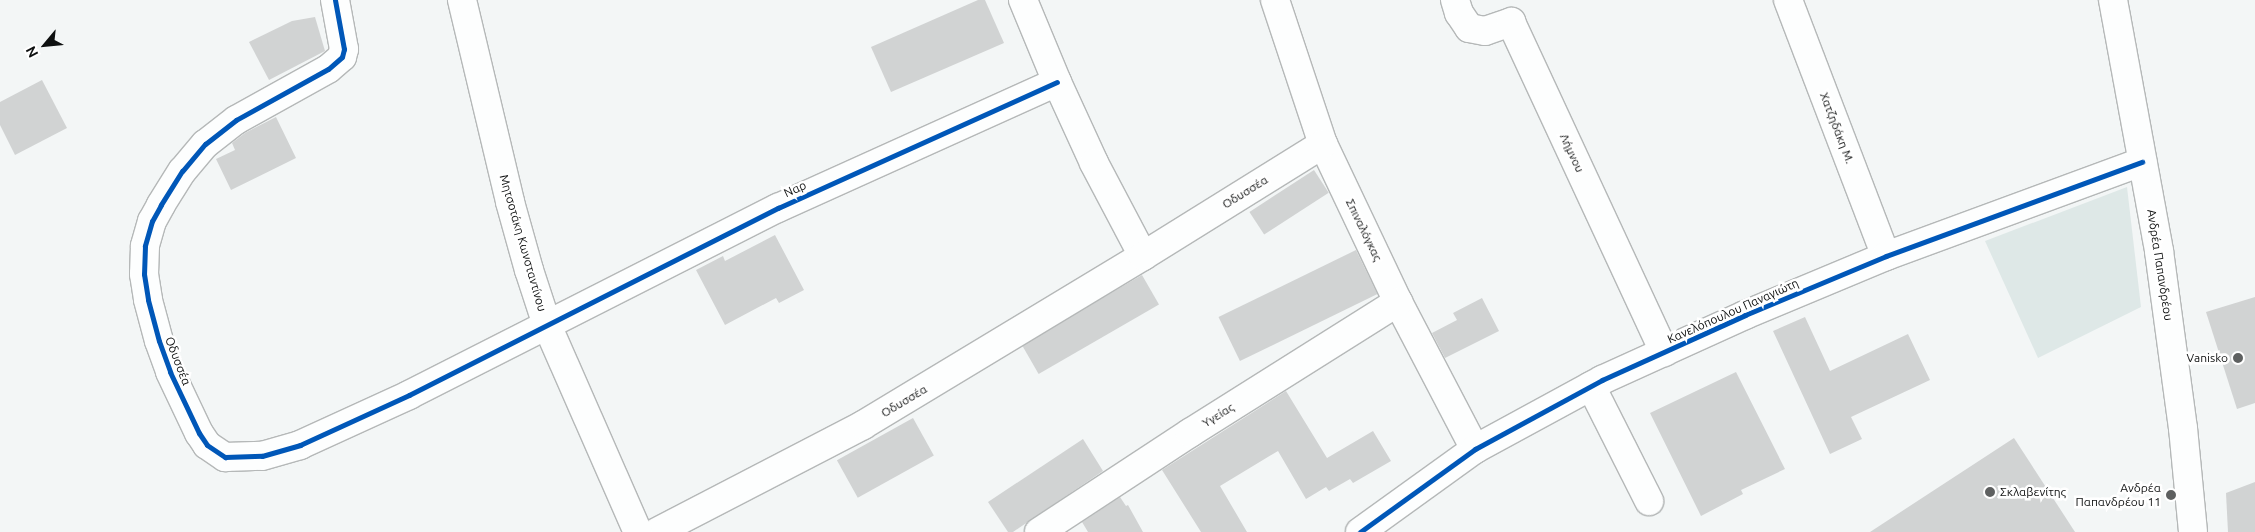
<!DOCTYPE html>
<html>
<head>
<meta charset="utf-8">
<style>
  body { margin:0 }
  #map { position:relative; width:2255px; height:532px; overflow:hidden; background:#f3f6f6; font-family:Ubuntu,sans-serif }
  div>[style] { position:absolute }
  .built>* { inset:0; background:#dee8e7 }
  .building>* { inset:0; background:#d1d3d3; transform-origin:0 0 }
  .roads { filter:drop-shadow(1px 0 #b5b8b8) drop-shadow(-1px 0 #b5b8b8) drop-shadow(0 1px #b5b8b8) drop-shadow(0 -1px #b5b8b8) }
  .minor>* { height:28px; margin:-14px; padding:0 14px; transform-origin:14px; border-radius:14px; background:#fdfefe }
  .tertiary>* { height:28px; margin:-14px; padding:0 14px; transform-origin:14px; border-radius:14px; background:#fdfefe }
  .secondary>* { height:28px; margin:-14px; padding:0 14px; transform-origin:14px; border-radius:14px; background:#fdfefe }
  .cycleway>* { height:5px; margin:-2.5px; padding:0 2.5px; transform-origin:2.5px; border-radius:2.5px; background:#0057b8 }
  .dots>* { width:14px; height:14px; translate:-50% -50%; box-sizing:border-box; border:2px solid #fff; border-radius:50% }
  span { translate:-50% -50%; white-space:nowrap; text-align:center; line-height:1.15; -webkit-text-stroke:5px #fff; paint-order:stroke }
  .street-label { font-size:12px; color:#0e1010 }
  .poi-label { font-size:12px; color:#0e1010 }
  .right { translate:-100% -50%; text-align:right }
  .left { translate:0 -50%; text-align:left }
  .north { position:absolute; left:20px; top:20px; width:50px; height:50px; -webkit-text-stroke:4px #fff; paint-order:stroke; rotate:242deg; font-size:14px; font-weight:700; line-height:20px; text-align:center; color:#0e1010 }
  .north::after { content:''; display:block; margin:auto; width:18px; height:22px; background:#0e1010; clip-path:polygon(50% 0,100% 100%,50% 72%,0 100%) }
</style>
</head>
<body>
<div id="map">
  <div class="built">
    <div style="clip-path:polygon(2127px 187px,2141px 307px,2038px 358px,1985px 241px)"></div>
  </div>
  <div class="building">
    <div style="clip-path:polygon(978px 0,985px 0,1004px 43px,891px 92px,871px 47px)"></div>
    <div style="clip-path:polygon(315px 17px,325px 51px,269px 80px,249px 42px,292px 21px)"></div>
    <div style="clip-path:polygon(42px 80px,67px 128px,15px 155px,0 125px,0 102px)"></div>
    <div style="clip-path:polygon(276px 117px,296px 158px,231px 190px,216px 159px,235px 150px,232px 143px,245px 133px)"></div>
    <div style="left:1314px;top:170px;width:27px;height:77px;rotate:57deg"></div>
    <div style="clip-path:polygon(775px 235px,804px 290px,779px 303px,776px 298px,725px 325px,696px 270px,723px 256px,725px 261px)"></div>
    <div style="left:1356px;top:250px;width:49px;height:153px;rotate:64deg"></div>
    <div style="left:1142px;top:275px;width:34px;height:139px;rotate:60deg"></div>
    <div style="clip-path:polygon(2255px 297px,2255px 403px,2237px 409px,2206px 312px)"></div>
    <div style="clip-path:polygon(1482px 298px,1499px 331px,1445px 358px,1432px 333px,1457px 320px,1453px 313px)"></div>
    <div style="clip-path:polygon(1805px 317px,1830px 371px,1908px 334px,1930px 380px,1851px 417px,1862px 439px,1830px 454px,1773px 331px)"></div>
    <div style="clip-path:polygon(1736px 372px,1785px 469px,1741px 490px,1743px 494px,1701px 516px,1650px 413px)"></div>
    <div style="clip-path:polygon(1286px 391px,1327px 458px,1373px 431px,1391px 461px,1353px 483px,1350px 479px,1329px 491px,1326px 487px,1306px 499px,1278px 451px,1220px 486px,1247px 532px,1201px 532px,1162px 470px)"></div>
    <div style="left:913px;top:418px;width:43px;height:87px;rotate:61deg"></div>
    <div style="clip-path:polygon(2014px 438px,2075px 532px,1870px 532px)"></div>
    <div style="clip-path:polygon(1083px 439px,1103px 471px,1013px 532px,1008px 532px,988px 502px)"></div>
    <div style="clip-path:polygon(2255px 482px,2255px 532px,2228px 532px,2226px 493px)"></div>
    <div style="clip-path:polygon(1120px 497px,1126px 506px,1128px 505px,1143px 532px,1088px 532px,1082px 522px)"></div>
  </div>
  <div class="roads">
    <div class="minor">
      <div style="left:335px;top:0;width:50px;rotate:79.6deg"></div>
      <div style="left:344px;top:49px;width:8px;rotate:104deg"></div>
      <div style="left:342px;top:57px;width:18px;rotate:139deg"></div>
      <div style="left:328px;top:69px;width:105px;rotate:151deg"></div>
      <div style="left:236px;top:120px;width:39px;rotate:142deg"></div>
      <div style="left:205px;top:144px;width:35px;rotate:130deg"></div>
      <div style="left:182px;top:171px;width:40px;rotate:122deg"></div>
      <div style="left:161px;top:205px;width:18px;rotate:119deg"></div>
      <div style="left:152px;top:221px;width:26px;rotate:106deg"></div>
      <div style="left:145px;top:246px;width:28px;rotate:92deg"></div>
      <div style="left:144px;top:274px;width:26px;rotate:81deg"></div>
      <div style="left:148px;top:300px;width:42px;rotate:75deg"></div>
      <div style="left:159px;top:341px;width:33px;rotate:70deg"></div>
      <div style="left:170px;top:372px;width:68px;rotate:64.6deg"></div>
      <div style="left:199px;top:433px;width:14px;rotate:56deg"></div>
      <div style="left:207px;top:445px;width:22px;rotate:34deg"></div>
      <div style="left:225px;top:457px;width:37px;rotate:-2deg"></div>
      <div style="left:262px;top:456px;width:40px;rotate:-16deg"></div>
      <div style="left:300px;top:445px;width:120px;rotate:-24.6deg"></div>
      <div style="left:409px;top:395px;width:414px;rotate:-26.9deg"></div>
      <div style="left:778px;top:208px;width:306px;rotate:-24.3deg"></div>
      <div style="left:1023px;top:0;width:89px;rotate:67.5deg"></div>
      <div style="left:1057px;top:82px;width:89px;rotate:65.4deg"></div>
      <div style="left:1094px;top:163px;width:105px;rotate:62.2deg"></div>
      <div style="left:1275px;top:0;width:152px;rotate:71.6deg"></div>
      <div style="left:1323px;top:144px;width:175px;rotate:64.6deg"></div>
      <div style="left:1398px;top:302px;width:166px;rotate:62.4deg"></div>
      <div style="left:1455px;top:0;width:14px;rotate:73deg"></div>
      <div style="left:1459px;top:13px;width:18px;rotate:56deg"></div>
      <div style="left:1469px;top:28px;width:16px;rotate:11deg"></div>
      <div style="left:1485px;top:31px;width:28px;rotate:-19deg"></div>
      <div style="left:1511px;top:22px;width:364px;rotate:65.1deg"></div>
      <div style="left:1788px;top:0;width:274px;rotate:69.1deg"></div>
      <div style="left:1591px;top:386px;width:129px;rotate:63.2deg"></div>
      <div style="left:657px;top:532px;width:232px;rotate:-27.4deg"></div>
      <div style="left:863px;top:425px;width:327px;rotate:-31.1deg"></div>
      <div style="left:1143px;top:256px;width:212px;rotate:-31.9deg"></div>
      <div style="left:1039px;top:532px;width:181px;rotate:-33.3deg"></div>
      <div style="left:1190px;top:433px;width:246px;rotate:-32.2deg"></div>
      <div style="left:1360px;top:532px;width:142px;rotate:-35.8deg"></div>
      <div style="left:1475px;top:449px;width:145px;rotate:-28.5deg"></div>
      <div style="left:1602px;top:380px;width:157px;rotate:-24.4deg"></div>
      <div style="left:1745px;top:315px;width:153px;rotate:-22.7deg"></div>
      <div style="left:1886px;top:256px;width:273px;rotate:-20.2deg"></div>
    </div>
    <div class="tertiary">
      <div style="left:462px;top:0;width:208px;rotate:76.6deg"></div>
      <div style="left:510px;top:202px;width:71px;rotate:74.4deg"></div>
      <div style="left:529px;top:270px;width:58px;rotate:71.9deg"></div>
      <div style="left:547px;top:325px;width:226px;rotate:66.3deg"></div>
    </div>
    <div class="secondary">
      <div style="left:2113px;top:0;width:255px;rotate:79.6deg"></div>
      <div style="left:2159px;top:251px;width:179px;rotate:82.3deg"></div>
      <div style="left:2183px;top:428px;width:104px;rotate:84.5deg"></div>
    </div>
  </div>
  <div class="cycleway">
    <div style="left:335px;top:0;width:50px;rotate:79.6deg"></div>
    <div style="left:344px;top:49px;width:8px;rotate:104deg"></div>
    <div style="left:342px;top:57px;width:18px;rotate:139deg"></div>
    <div style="left:328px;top:69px;width:105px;rotate:151deg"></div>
    <div style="left:236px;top:120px;width:39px;rotate:142deg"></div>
    <div style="left:205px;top:144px;width:35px;rotate:130deg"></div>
    <div style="left:182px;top:171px;width:40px;rotate:122deg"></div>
    <div style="left:161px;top:205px;width:18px;rotate:119deg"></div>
    <div style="left:152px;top:221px;width:26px;rotate:106deg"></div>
    <div style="left:145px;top:246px;width:28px;rotate:92deg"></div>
    <div style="left:144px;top:274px;width:26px;rotate:81deg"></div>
    <div style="left:148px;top:300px;width:42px;rotate:75deg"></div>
    <div style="left:159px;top:341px;width:33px;rotate:70deg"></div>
    <div style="left:170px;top:372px;width:68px;rotate:64.6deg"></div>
    <div style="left:199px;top:433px;width:14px;rotate:56deg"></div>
    <div style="left:207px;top:445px;width:22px;rotate:34deg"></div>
    <div style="left:225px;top:457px;width:37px;rotate:-2deg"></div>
    <div style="left:262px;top:456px;width:40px;rotate:-16deg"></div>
    <div style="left:300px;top:445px;width:120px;rotate:-24.6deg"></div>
    <div style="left:409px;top:395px;width:414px;rotate:-26.9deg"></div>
    <div style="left:778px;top:208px;width:306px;rotate:-24.3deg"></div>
    <div style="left:1360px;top:532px;width:142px;rotate:-35.8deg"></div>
    <div style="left:1475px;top:449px;width:145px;rotate:-28.5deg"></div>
    <div style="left:1602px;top:380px;width:157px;rotate:-24.4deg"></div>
    <div style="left:1745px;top:315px;width:153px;rotate:-22.7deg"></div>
    <div style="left:1886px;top:256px;width:273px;rotate:-20.2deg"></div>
  </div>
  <div class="dots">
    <div style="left:2238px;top:358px;background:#5e6060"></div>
    <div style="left:1990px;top:492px;background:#5e6060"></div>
    <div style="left:2171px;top:495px;background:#5e6060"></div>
  </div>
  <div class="street-label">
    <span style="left:1837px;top:128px;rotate:69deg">Χατζηδάκη Μ.</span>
    <span style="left:1572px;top:153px;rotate:65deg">Λήμνου</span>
    <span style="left:795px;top:189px;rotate:-25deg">Ναρ</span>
    <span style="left:1245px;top:192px;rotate:-32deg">Οδυσσέα</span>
    <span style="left:1364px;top:230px;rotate:64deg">Σπιναλόγκας</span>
    <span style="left:523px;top:243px;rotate:74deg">Μητσοτάκη Κωνσταντίνου</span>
    <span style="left:2160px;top:265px;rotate:81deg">Ανδρέα Παπανδρέου</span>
    <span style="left:1733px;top:311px;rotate:-24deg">Κανελόπουλου Παναγιώτη</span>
    <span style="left:178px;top:361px;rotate:69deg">Οδυσσέα</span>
    <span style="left:904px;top:401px;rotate:-31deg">Οδυσσέα</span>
    <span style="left:1218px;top:415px;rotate:-32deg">Υγείας</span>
  </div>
  <div class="poi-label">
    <span class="right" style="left:2228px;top:358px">Vanisko</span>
    <span class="right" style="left:2161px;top:495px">Ανδρέα<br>Παπανδρέου 11</span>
    <span class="left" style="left:2000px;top:492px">Σκλαβενίτης</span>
  </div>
  <div class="north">N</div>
</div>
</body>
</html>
